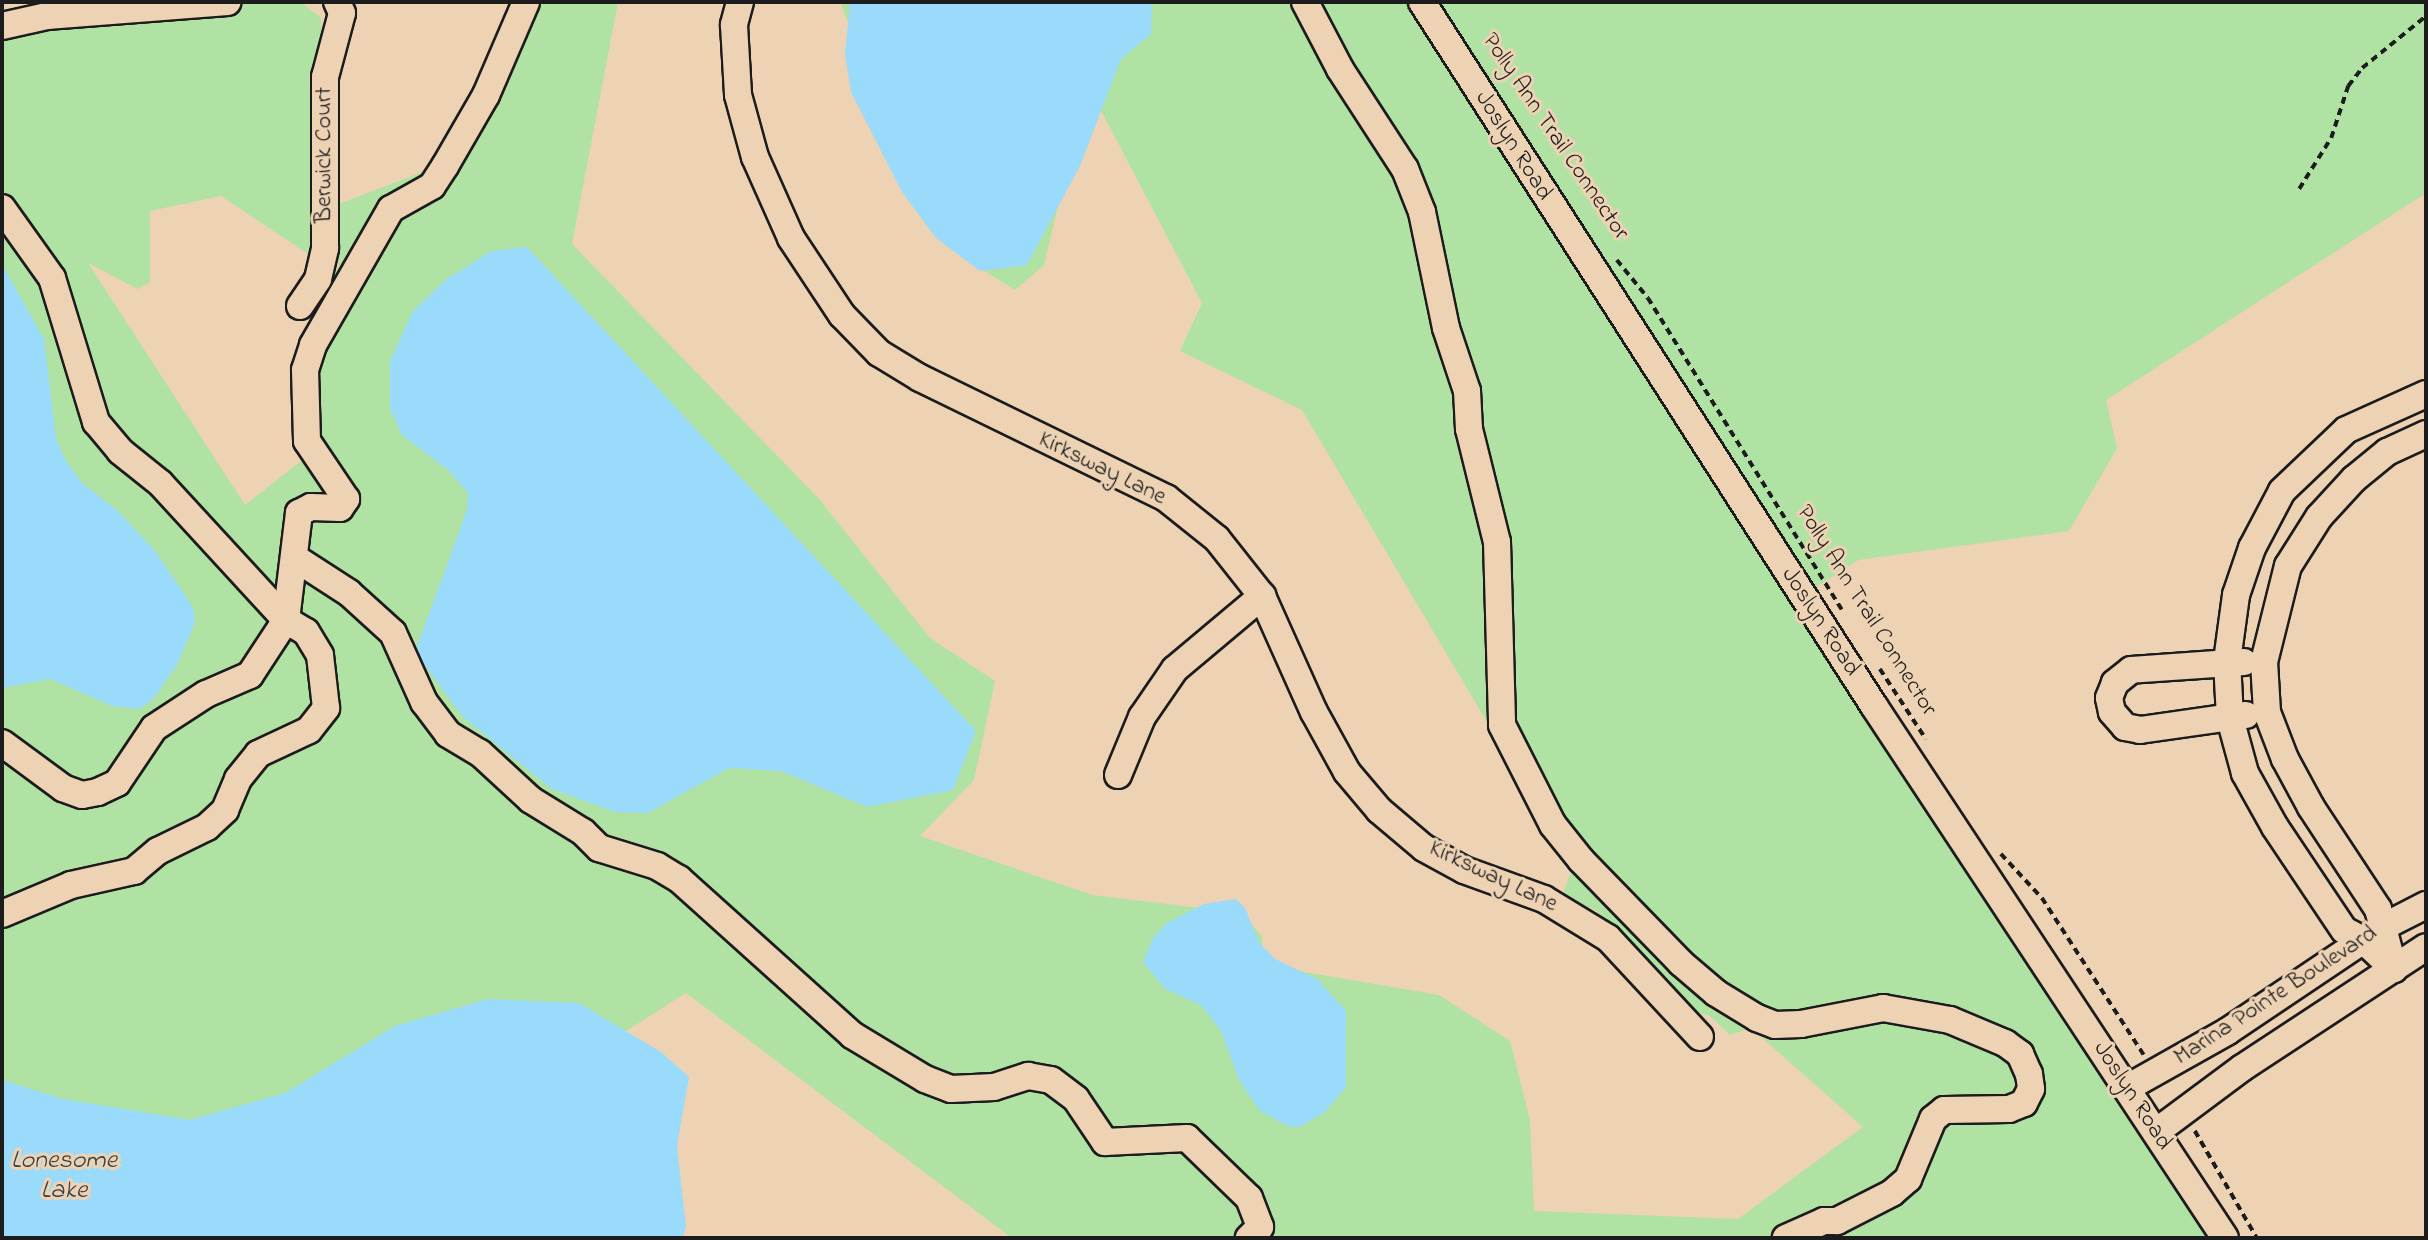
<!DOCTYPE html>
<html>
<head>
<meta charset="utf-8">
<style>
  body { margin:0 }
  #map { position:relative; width:2428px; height:1240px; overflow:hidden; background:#edd2b4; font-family:"Indie Flower",sans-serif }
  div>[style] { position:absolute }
  .green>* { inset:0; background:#afe2a3 }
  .water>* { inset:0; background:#9adbfc }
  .path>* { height:3.5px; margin-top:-1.75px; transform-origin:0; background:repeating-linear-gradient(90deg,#1c1c1c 0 7px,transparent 0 12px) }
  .roads { filter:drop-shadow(2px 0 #1c1c1c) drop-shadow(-2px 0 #1c1c1c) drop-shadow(0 2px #1c1c1c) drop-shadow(0 -2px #1c1c1c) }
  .minor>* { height:26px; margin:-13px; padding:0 13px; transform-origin:13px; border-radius:13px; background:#edd2b4 }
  span { translate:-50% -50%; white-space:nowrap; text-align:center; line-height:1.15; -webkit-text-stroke:6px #edd2b4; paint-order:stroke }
  .street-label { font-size:24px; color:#1c1c1c }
  .water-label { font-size:26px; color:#354249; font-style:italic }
  .frame { position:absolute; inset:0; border:4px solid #1c1c1c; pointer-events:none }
</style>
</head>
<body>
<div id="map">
  <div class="green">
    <div style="clip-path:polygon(41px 2px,310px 2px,303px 4px,321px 18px,322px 33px,309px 77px,317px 260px,221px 196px,150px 211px,150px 282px,138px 289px,88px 263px,245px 505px,310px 454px,291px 395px,311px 320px,310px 306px,339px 267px,336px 205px,444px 164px,511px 2px,618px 2px,572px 244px,819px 499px,930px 638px,995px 681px,974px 780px,920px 836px,1092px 895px,1241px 913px,1262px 936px,1263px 965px,1439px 995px,1510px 1041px,1530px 1120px,1534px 1211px,1738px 1219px,1863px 1127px,1751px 1028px,1730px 1035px,1710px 1016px,1687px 1010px,1620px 933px,1595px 910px,1562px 895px,1573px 867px,1302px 410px,1180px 351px,1202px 303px,1095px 99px,1073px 142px,1044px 265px,1015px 290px,967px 260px,871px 79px,840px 2px,2426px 2px,2426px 193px,2106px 400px,2117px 448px,2069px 531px,1858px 560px,1794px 601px,2212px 1238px,1012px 1238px,686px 993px,572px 1065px,2px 1238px,2px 10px)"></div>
  </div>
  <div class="water">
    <div style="clip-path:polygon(850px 2px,1152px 2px,1151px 34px,1121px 59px,1080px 166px,1027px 265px,980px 271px,936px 238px,902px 192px,851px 92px,845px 55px)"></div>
    <div style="clip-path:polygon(527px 247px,976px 731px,953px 790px,867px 807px,781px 771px,729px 768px,648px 813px,615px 812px,552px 789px,463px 717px,415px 652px,467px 510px,468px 493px,448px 470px,402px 435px,390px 409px,390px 361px,413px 311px,447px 279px,491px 251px)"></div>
    <div style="clip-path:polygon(2px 264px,44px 339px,56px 438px,66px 461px,81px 482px,118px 511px,156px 552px,193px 607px,195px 623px,177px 665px,155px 697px,140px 709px,112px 706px,50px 679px,2px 688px)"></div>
    <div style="clip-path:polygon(1236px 899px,1245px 908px,1259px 942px,1275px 959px,1317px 979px,1346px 1011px,1346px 1087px,1325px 1112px,1300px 1127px,1287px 1126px,1259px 1110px,1239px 1080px,1221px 1031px,1201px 1005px,1165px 989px,1143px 962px,1153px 938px,1167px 923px,1204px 904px)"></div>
    <div style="clip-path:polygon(488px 999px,579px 1003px,661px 1052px,689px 1077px,677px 1146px,686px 1228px,682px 1238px,2px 1238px,2px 1080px,63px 1099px,190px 1120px,285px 1093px,395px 1026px)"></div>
  </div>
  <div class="path">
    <div style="left:2299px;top:189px;width:60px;rotate:-57.9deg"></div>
    <div style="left:2331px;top:138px;width:55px;rotate:-71.9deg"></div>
    <div style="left:2348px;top:86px;width:23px;rotate:-52deg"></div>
    <div style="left:2362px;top:68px;width:82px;rotate:-39.1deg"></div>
    <div style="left:1617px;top:260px;width:49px;rotate:50.8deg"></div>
    <div style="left:1648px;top:298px;width:367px;rotate:58.1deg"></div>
    <div style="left:1880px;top:669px;width:84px;rotate:56.7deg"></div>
    <div style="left:2001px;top:854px;width:60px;rotate:47deg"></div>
    <div style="left:2042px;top:898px;width:187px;rotate:57deg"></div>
    <div style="left:2195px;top:1131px;width:124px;rotate:59.9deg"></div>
  </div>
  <div class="roads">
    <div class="minor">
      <div style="left:740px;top:2px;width:24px;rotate:105deg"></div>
      <div style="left:734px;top:25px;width:70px;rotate:86.7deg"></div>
      <div style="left:738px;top:95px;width:64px;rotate:74.7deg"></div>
      <div style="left:755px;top:157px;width:89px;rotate:66deg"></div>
      <div style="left:791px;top:238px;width:92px;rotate:56.5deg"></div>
      <div style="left:842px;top:315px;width:53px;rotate:45.8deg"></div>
      <div style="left:879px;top:353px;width:48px;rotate:31.4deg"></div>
      <div style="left:920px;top:378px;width:274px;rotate:26deg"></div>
      <div style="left:1166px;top:498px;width:65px;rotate:38.8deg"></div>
      <div style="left:1217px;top:539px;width:73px;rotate:51.7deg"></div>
      <div style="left:1262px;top:596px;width:127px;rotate:65.9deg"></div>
      <div style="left:1314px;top:712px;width:68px;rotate:61.2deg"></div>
      <div style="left:1347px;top:772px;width:50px;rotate:49.9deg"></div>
      <div style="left:1379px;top:810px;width:59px;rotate:40.2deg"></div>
      <div style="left:1424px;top:848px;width:46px;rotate:28.8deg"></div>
      <div style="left:1464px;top:870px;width:85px;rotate:19.9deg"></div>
      <div style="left:1544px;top:899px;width:75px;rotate:31.4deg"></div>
      <div style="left:1608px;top:938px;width:135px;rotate:47.1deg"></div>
      <div style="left:1305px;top:2px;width:76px;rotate:62.4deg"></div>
      <div style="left:1340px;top:69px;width:119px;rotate:57deg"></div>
      <div style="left:1405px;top:169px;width:46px;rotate:68.4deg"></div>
      <div style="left:1422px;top:212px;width:118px;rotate:78.3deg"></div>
      <div style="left:1446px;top:328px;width:66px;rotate:71.6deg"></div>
      <div style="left:1467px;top:391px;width:38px;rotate:87deg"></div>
      <div style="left:1469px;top:429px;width:116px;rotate:76.1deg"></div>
      <div style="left:1497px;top:542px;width:183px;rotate:88.4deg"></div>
      <div style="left:1502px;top:725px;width:112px;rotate:63deg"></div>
      <div style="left:1553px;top:825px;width:45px;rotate:51.3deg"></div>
      <div style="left:1581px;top:860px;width:144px;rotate:45.8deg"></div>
      <div style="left:1681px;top:963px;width:46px;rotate:40.6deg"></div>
      <div style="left:1716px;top:993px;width:48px;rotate:31.4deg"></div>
      <div style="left:1757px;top:1018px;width:19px;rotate:21deg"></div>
      <div style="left:1775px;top:1025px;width:26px;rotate:-2deg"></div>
      <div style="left:1801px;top:1024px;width:84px;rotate:-11deg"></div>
      <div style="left:1883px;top:1008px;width:68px;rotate:10.2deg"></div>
      <div style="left:1950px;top:1020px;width:60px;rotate:22.7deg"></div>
      <div style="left:2005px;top:1043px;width:19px;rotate:36deg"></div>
      <div style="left:2020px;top:1054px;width:22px;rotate:66deg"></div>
      <div style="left:2029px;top:1074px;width:15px;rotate:82deg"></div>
      <div style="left:2031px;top:1089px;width:16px;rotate:117deg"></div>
      <div style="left:2024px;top:1103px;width:16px;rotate:158deg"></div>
      <div style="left:2009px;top:1109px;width:65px;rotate:179.1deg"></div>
      <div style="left:1944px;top:1110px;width:14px;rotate:141deg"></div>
      <div style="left:1933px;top:1119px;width:65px;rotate:112.6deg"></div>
      <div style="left:1908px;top:1179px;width:21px;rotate:139deg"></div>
      <div style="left:1892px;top:1193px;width:62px;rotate:153deg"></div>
      <div style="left:1837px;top:1221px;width:13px;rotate:180deg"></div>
      <div style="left:1824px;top:1221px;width:42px;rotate:155.9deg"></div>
      <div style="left:1422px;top:2px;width:837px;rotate:57.3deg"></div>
      <div style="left:1874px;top:706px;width:637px;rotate:56.58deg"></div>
      <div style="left:2px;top:26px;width:46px;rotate:-12.5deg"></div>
      <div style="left:47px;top:16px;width:181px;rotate:-4.4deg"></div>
      <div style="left:2px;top:208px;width:86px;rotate:54.5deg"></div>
      <div style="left:52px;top:278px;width:151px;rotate:73deg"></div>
      <div style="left:96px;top:422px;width:38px;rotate:50deg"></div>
      <div style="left:120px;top:451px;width:51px;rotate:38.7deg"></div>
      <div style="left:160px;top:483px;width:186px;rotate:47.4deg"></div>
      <div style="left:286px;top:620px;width:66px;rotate:123.2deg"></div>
      <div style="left:250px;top:675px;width:48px;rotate:156.6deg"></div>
      <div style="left:206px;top:694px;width:62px;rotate:146.8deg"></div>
      <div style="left:154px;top:728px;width:66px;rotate:123.9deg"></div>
      <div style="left:117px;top:783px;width:21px;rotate:155deg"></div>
      <div style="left:98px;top:792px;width:16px;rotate:169deg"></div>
      <div style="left:82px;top:795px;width:20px;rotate:-160deg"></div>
      <div style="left:63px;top:788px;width:76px;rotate:-143.6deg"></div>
      <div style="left:300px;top:306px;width:32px;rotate:-56deg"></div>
      <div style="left:318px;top:279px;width:32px;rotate:-77deg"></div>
      <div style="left:325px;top:248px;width:171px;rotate:-90deg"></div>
      <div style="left:325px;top:77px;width:66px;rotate:-75.1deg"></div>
      <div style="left:342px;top:13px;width:12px;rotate:-114deg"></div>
      <div style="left:295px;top:558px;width:64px;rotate:32.9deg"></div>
      <div style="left:349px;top:593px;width:59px;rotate:42.3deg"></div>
      <div style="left:393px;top:633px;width:76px;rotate:65.8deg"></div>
      <div style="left:424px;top:702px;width:40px;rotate:53deg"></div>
      <div style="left:448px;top:734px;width:37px;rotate:31deg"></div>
      <div style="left:480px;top:753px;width:69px;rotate:42.7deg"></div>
      <div style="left:531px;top:800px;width:61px;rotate:31.6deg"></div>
      <div style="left:583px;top:832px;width:23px;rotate:45deg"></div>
      <div style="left:599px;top:848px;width:61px;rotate:17.2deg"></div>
      <div style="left:657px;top:866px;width:26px;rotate:31deg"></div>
      <div style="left:679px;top:879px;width:233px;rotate:42deg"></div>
      <div style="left:852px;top:1035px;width:85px;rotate:31.1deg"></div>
      <div style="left:925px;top:1079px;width:28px;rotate:21deg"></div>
      <div style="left:951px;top:1089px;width:43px;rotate:-2.7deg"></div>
      <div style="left:994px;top:1087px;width:36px;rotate:-18deg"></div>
      <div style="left:1028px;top:1076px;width:23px;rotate:10deg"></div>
      <div style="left:1051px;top:1080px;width:31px;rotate:37deg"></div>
      <div style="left:1076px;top:1099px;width:52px;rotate:56deg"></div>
      <div style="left:1105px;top:1142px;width:82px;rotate:-2.8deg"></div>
      <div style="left:1187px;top:1138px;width:86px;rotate:44.1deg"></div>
      <div style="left:1249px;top:1198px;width:31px;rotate:69deg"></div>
      <div style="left:1260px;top:1227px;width:16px;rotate:135deg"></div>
      <div style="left:2244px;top:662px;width:113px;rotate:176deg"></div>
      <div style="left:2131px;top:670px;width:21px;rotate:141deg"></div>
      <div style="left:2115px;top:683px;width:16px;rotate:112deg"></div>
      <div style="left:2109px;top:698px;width:14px;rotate:78deg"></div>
      <div style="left:2112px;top:712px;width:20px;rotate:49deg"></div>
      <div style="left:2125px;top:727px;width:15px;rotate:11deg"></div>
      <div style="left:2140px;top:730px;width:107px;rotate:-8.1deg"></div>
      <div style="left:1118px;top:775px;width:63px;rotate:-67.5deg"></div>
      <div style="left:1142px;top:717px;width:58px;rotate:-55.5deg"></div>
      <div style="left:1175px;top:669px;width:114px;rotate:-40deg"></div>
      <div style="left:2px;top:914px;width:75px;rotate:-22.8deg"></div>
      <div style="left:71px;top:885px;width:65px;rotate:-12.5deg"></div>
      <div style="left:134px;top:871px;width:31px;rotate:-40deg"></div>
      <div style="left:158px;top:851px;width:55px;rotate:-26.1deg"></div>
      <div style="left:207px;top:827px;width:25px;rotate:-43deg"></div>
      <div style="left:225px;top:810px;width:34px;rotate:-67deg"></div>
      <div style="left:238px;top:779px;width:32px;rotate:-51deg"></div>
      <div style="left:258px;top:754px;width:56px;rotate:-25.2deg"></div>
      <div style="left:309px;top:730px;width:28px;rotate:-52deg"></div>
      <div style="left:326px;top:708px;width:53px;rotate:-96.5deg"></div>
      <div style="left:320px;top:655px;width:27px;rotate:-121deg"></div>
      <div style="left:306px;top:632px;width:23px;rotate:-149deg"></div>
      <div style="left:286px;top:620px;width:108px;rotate:-83.1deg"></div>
      <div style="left:299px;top:513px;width:13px;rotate:-27deg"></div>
      <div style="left:311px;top:507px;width:29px;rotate:2deg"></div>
      <div style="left:340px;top:508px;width:11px;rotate:-56deg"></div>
      <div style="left:346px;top:499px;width:70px;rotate:-123.9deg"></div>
      <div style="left:307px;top:441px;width:71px;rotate:-91.6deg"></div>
      <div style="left:305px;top:370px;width:26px;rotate:-72deg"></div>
      <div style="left:313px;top:345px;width:157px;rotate:-60.2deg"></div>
      <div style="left:391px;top:209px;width:47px;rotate:-29.3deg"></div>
      <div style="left:432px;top:186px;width:24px;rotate:-57deg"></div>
      <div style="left:445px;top:166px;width:82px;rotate:-60deg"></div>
      <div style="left:486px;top:95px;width:101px;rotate:-66.7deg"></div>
      <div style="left:2394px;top:969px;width:42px;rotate:-136.9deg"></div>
      <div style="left:2363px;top:940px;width:21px;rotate:-152deg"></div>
      <div style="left:2344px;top:930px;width:124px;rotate:-123.8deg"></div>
      <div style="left:2275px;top:827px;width:62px;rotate:-119.1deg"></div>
      <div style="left:2245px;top:773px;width:57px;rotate:-105.3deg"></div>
      <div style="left:2230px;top:718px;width:57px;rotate:-93deg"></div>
      <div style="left:2227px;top:661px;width:67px;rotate:-82.2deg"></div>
      <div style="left:2236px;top:595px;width:50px;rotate:-71.2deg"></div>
      <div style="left:2252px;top:548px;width:64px;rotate:-62.2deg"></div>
      <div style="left:2282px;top:491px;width:88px;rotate:-43.6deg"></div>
      <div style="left:2346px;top:430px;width:88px;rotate:-24.2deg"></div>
      <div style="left:2394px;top:969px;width:62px;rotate:-104.9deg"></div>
      <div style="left:2378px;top:909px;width:122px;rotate:-123.3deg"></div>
      <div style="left:2311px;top:807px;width:55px;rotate:-118.4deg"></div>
      <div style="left:2285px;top:759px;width:50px;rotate:-111deg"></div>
      <div style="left:2267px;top:712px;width:50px;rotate:-93.4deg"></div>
      <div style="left:2264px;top:662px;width:99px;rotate:-76deg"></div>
      <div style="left:2288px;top:566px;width:58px;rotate:-57.7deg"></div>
      <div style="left:2319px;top:517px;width:52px;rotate:-47.4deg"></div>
      <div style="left:2354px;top:479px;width:43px;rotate:-39.3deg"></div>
      <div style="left:2387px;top:452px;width:43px;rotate:-24.8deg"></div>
      <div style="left:2127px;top:1088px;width:116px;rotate:-29.4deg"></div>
      <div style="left:2228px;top:1031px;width:187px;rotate:-33.9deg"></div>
      <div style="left:2383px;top:927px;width:48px;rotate:-27.1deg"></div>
      <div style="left:2156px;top:1132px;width:107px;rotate:-36.7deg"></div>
      <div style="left:2242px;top:1068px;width:220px;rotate:-33.3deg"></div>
    </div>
  </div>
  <div class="street-label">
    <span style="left:1555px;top:137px;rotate:56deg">Polly Ann Trail Connector</span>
    <span style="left:1513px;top:146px;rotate:58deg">Joslyn Road</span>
    <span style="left:325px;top:155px;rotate:-90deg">Berwick Court</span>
    <span style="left:1102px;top:469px;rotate:26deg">Kirksway Lane</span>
    <span style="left:1866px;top:611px;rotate:58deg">Polly Ann Trail Connector</span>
    <span style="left:1820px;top:622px;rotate:57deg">Joslyn Road</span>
    <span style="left:1493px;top:877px;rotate:25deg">Kirksway Lane</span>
    <span style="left:2276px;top:996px;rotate:-33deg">Marina Pointe Boulevard</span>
    <span style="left:2132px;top:1096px;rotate:57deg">Joslyn Road</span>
  </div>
  <div class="water-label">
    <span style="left:64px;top:1177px">Lonesome<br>Lake</span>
  </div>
  <div class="frame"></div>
</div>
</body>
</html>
